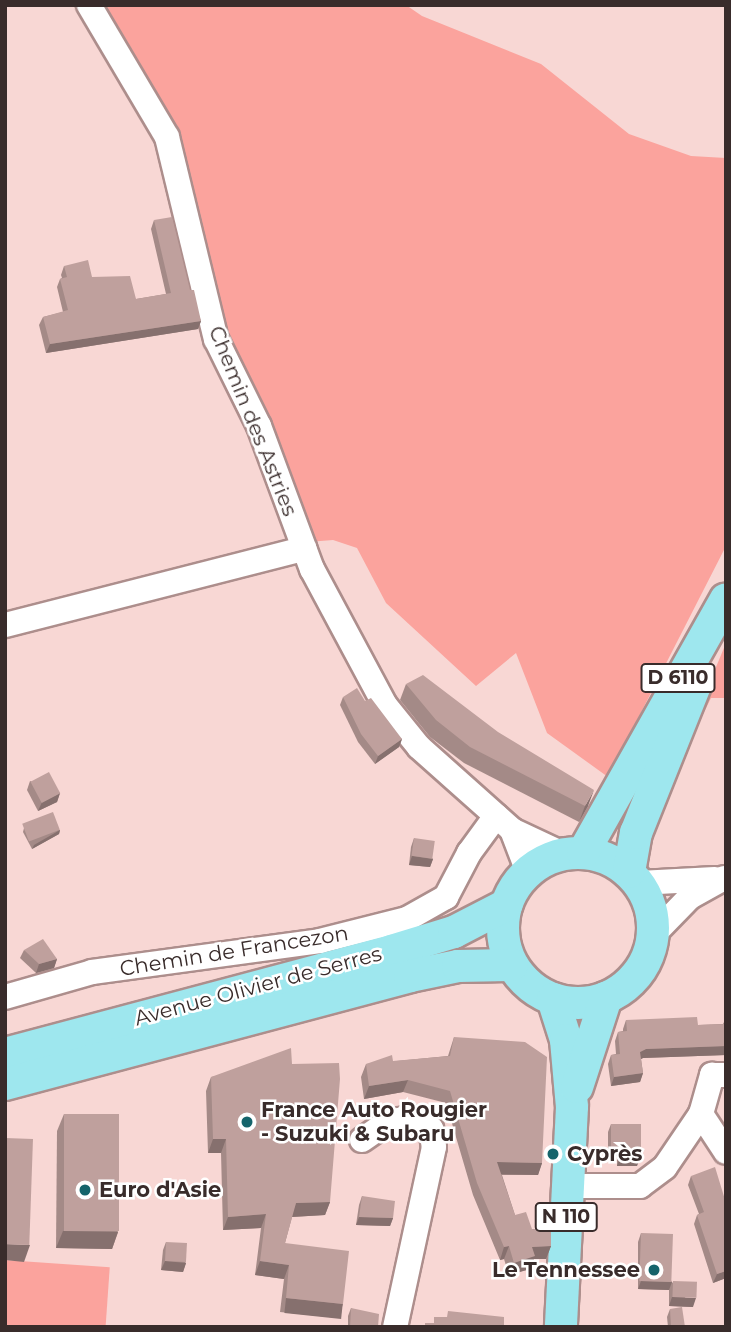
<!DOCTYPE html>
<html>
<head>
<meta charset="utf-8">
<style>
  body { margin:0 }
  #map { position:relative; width:731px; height:1332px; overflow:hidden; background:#f8d7d4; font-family:Montserrat,sans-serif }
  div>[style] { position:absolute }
  .green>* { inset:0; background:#fba39d; transform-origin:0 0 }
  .roads { filter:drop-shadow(2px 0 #ad8e8c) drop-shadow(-2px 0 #ad8e8c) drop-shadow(0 2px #ad8e8c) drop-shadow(0 -2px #ad8e8c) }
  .minor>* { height:24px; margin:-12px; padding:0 12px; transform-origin:12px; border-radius:12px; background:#fff }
  .major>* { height:32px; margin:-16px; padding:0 16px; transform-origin:16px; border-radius:16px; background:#9ee7ee }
  .major>.ring { margin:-16px; padding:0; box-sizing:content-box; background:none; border:32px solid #9ee7ee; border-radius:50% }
  .wall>* { inset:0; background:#a48a87 }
  .shaded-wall>* { inset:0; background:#86706e; transform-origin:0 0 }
  .building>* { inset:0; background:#bfa09d; transform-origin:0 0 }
  .dots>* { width:19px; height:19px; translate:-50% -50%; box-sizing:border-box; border:4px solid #fff; border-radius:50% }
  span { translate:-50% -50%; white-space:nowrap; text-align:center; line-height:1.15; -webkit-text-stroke:5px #fff; paint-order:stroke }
  .shield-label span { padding:2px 5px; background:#fff; border:2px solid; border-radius:5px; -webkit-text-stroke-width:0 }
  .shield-label { font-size:19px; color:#392c2b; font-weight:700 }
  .street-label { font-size:21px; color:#392c2b }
  .poi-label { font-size:21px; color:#392c2b; font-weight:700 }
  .left { translate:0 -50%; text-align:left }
  .right { translate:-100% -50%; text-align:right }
  .frame { position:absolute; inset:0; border:7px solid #392c2b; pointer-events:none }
</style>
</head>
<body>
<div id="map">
  <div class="green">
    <div style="clip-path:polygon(101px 5px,406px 5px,422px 16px,541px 64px,629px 134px,691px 156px,726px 158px,726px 546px,608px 777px,547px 733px,516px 653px,476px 686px,386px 603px,357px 548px,333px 540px,308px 542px,227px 346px,185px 169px)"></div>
    <div style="clip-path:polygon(726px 643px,726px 698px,711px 698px,660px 802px)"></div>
    <div style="left:5px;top:1260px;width:105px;height:67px;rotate:4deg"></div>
  </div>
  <div class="roads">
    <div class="minor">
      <div style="left:89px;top:5px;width:153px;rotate:59.4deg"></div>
      <div style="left:167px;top:137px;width:208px;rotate:76.4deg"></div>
      <div style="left:216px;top:339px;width:97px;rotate:63.7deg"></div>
      <div style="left:259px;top:426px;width:153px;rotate:69.7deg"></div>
      <div style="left:312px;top:569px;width:154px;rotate:61.8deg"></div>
      <div style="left:385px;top:705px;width:54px;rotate:51deg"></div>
      <div style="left:419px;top:747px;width:125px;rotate:41.7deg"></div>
      <div style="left:512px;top:830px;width:56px;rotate:25.2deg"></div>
      <div style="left:5px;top:625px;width:309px;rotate:-14.3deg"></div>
      <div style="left:512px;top:830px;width:45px;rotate:69.1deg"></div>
      <div style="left:639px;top:883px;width:76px;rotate:-3deg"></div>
      <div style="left:654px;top:934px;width:52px;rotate:-45.8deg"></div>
      <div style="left:690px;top:897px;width:39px;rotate:-29deg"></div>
      <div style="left:5px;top:997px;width:91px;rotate:-16deg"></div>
      <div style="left:92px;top:972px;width:230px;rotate:-7.7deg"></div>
      <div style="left:320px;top:941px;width:90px;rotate:-14.2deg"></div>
      <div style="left:407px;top:919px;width:45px;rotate:-29.4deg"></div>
      <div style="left:446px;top:897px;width:50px;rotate:-62.4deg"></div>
      <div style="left:469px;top:853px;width:46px;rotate:-53.9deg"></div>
      <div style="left:701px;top:1114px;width:45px;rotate:56.7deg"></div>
      <div style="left:362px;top:1140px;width:33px;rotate:-35deg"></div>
      <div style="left:389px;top:1121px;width:27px;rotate:-6deg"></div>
      <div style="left:416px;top:1118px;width:19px;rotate:36deg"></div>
      <div style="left:431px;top:1129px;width:18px;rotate:81deg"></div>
      <div style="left:434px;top:1147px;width:184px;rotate:102.2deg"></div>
      <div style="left:568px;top:1186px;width:72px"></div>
      <div style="left:640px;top:1186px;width:31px;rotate:-37deg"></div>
      <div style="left:665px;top:1167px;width:64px;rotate:-55.8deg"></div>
      <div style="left:701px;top:1114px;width:41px;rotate:-74.2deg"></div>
      <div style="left:712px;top:1075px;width:14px"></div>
    </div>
    <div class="major">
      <div class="ring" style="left:503px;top:853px;width:118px;height:118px"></div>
      <div style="left:583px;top:853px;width:291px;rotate:-60.6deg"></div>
      <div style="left:629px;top:872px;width:40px;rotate:-80deg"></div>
      <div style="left:636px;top:833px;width:162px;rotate:-68.2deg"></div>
      <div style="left:553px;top:999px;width:43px;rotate:72.4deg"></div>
      <div style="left:566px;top:1040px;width:67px;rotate:84.9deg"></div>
      <div style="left:572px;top:1107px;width:220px;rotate:92.9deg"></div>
      <div style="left:5px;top:1054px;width:400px;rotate:-14.9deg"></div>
      <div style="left:391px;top:951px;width:66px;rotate:-16.8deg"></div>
      <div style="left:454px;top:932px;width:59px;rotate:-27.4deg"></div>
      <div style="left:5px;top:1084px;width:419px;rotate:-14.9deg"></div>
      <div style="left:410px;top:976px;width:49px;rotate:-11.8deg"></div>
      <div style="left:458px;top:966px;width:54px;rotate:-1.1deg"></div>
      <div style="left:577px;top:1087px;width:94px;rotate:-72deg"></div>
    </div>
  </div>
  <div class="wall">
    <div style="clip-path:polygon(154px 220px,190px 290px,201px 321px,198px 329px,46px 353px,39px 325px,43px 317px,63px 312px,57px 287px,60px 279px,62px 278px,61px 275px,64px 266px,92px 277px,136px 299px,166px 294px,151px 229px)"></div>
    <div style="clip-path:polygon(406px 684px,588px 806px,579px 822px,464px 763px,430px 737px,400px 700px)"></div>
    <div style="clip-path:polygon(343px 697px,402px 739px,399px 747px,375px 764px,358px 742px,340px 705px)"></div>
    <div style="clip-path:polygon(30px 781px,60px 793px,57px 802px,38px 811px,27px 790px)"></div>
    <div style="clip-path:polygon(24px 828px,60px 830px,59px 834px,32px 849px,23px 832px)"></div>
    <div style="clip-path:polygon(414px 838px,433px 859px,430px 867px,409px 865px,411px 847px)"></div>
    <div style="clip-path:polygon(24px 950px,57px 959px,54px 968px,36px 973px,20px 958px)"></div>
    <div style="clip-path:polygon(726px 1018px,726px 1055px,643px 1058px,641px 1059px,643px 1073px,640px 1082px,611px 1086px,608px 1064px,611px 1055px,616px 1054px,615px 1041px,618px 1032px,623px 1031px,623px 1029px,626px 1020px,698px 1025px,723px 1024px)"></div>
    <div style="clip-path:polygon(454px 1037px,542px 1163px,538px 1175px,502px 1175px,515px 1215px,551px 1246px,546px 1259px,534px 1259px,530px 1269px,509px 1275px,504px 1259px,500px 1260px,473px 1195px,446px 1103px,403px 1092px,364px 1099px,361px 1077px,366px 1064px,448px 1056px)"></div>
    <div style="clip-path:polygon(292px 1064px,330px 1202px,325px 1215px,292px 1217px,285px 1243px,343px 1304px,338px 1318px,280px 1312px,284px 1279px,255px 1275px,261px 1228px,223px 1230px,221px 1153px,208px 1153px,206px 1091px,211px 1077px)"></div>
    <div style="clip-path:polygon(64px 1114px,118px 1232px,112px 1249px,56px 1248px,57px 1131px)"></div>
    <div style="clip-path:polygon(611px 1124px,637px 1166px,617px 1166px,617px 1156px,608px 1156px,608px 1132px)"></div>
    <div style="clip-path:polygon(691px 1176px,726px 1203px,726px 1278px,713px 1283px,694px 1224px,697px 1215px,699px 1214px,688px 1185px)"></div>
    <div style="clip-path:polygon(362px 1196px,393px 1218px,390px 1226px,356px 1225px,359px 1205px)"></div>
    <div style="clip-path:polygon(641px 1233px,672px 1282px,693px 1307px,669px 1306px,669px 1290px,638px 1289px,638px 1242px)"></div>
    <div style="clip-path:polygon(166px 1242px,186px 1263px,183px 1272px,161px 1270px,163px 1250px)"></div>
    <div style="clip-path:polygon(351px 1308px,378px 1327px,348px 1327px,348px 1316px)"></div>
    <div style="clip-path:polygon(670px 1309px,685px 1327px,668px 1327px,667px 1317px)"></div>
  </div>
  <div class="shaded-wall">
    <div style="clip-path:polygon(201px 321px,198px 329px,46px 353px,50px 344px)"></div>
    <div style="clip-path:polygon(402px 739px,399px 747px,375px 764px,378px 756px)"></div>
    <div style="clip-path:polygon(594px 790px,588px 806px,579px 822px,585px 806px)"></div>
    <div style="clip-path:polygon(60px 793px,57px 802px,38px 811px,42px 802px)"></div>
    <div style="clip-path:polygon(60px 830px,59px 834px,32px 849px,34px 845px)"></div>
    <div style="clip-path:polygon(412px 856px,433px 859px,430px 867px,409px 865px)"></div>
    <div style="clip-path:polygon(57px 959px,54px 968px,36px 973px,39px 964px)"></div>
    <div style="clip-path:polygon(726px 1046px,726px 1055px,643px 1058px,637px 1061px,640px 1052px,646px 1049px)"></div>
    <div style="clip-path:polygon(643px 1073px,640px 1082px,611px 1086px,614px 1077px)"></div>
    <div style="clip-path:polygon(408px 1080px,403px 1092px,364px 1099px,369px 1086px)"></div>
    <div style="clip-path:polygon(213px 1139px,226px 1139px,221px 1153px,208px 1153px)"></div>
    <div style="clip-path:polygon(611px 1147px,620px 1148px,617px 1156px,608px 1156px)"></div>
    <div style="clip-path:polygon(620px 1157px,641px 1157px,637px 1166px,617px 1166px)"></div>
    <div style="clip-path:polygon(497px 1162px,542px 1163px,538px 1175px,493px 1174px)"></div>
    <div style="clip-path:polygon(330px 1202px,325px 1215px,291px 1217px,296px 1203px)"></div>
    <div style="clip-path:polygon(266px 1214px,261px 1228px,223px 1230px,228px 1217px)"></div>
    <div style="clip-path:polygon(359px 1217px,393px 1218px,390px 1226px,356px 1225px)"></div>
    <div style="clip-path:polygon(63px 1231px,118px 1232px,112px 1249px,56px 1248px)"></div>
    <div style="clip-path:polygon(5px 1244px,30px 1245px,24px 1262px,5px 1260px)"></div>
    <div style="clip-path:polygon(509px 1246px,504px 1259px,500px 1260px,504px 1247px)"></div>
    <div style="clip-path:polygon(551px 1246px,546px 1259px,534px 1259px,530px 1269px,509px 1275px,514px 1263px,532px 1247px)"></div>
    <div style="clip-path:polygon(165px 1261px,186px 1263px,183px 1272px,161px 1270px)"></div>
    <div style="clip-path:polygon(260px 1261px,289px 1265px,284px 1279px,255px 1275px)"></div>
    <div style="clip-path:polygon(726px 1271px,726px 1278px,713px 1283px,717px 1274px)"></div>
    <div style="clip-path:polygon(641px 1281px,672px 1282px,669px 1290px,638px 1289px)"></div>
    <div style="clip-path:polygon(672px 1297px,696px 1298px,693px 1307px,669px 1306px)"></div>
    <div style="left:286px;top:1298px;width:57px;height:15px;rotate:6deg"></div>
  </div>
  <div class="building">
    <div style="clip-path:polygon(172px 217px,190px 290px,194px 290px,201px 321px,50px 344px,43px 317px,68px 310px,60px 279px,67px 277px,64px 266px,88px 260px,92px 277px,130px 276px,136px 299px,171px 293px,154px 220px)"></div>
    <div style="clip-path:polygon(423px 675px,498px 732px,594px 790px,585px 806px,470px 747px,436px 720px,406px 684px)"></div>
    <div style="clip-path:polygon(357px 688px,365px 701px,371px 698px,402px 739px,378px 756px,361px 734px,343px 697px)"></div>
    <div style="left:49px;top:772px;width:24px;height:21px;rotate:62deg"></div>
    <div style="left:53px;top:812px;width:19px;height:33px;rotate:69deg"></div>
    <div style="left:414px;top:838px;width:21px;height:18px;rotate:8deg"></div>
    <div style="clip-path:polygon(43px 939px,57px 959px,39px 964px,24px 950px)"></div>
    <div style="clip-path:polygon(697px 1017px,698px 1025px,726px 1024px,726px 1046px,646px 1049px,640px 1052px,643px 1073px,614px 1077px,611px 1055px,620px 1054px,618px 1032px,627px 1031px,626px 1020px)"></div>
    <div style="clip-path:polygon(454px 1037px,525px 1042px,547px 1057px,542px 1163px,497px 1162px,515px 1215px,526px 1212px,532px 1229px,551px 1229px,551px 1246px,532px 1247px,535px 1256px,514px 1263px,509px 1246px,504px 1247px,477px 1183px,450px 1091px,408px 1080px,369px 1086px,366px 1064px,392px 1055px,393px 1061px,450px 1056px)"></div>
    <div style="clip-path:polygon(291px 1048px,292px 1064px,339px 1063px,340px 1079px,330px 1202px,296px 1203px,285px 1243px,349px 1251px,343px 1304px,286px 1298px,289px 1265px,260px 1261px,266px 1214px,228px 1217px,226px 1139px,213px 1139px,211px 1077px)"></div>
    <div style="left:64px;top:1114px;width:55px;height:117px"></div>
    <div style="clip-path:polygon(611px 1124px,641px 1124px,641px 1157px,620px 1157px,620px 1148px,611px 1147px)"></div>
    <div style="left:5px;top:1138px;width:28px;height:106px;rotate:2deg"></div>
    <div style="clip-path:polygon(715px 1167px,726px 1203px,726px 1271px,717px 1274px,697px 1215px,704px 1212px,691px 1176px)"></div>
    <div style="clip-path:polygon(362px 1196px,395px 1201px,393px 1218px,359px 1217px)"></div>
    <div style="left:641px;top:1233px;width:32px;height:48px;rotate:2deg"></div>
    <div style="left:166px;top:1242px;width:21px;height:19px;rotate:3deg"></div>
    <div style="left:673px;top:1281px;width:24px;height:16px;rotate:2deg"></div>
    <div style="clip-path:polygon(682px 1307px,685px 1327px,671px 1327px,670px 1309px)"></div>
    <div style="clip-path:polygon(351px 1308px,379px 1314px,378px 1327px,350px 1327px)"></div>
    <div style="clip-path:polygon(448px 1311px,504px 1317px,504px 1327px,425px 1327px,425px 1323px,434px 1323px,434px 1317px,447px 1317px)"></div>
  </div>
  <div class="dots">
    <div style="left:247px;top:1122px;background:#15646b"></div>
    <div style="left:553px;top:1154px;background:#15646b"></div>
    <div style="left:85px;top:1190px;background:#15646b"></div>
    <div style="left:654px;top:1270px;background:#15646b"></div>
  </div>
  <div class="shield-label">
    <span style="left:678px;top:678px">D 6110</span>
    <span style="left:566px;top:1217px">N 110</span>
  </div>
  <div class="street-label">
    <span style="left:253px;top:421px;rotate:68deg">Chemin des Astries</span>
    <span style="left:234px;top:951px;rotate:-9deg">Chemin de Francezon</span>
    <span style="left:258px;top:986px;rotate:-15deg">Avenue Olivier de Serres</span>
  </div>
  <div class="poi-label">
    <span class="left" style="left:261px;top:1122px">France Auto Rougier<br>- Suzuki &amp; Subaru</span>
    <span class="left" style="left:567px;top:1154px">Cyprès</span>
    <span class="left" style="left:99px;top:1190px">Euro d'Asie</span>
    <span class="right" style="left:640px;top:1270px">Le Tennessee</span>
  </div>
  <div class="frame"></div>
</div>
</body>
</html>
